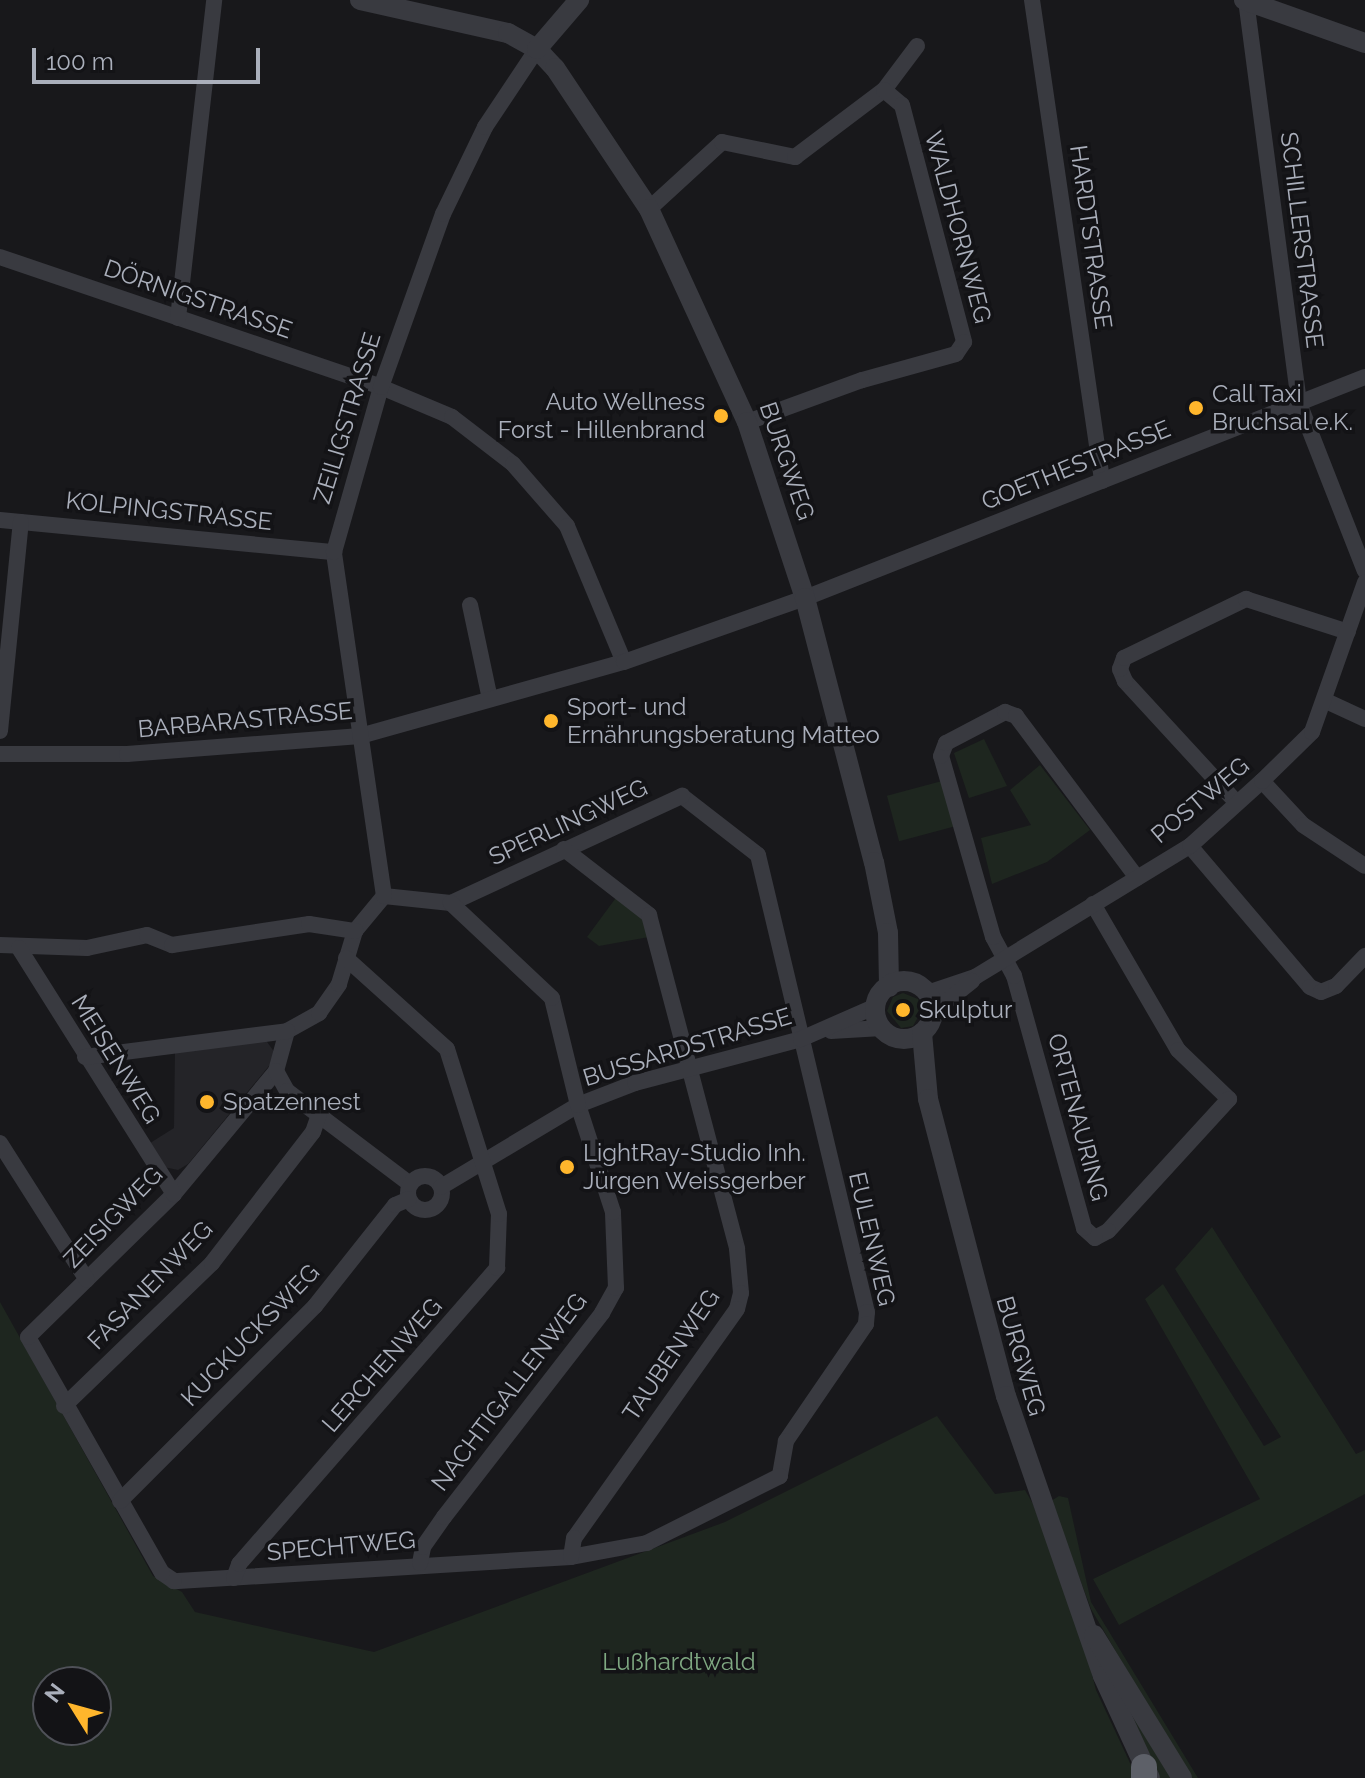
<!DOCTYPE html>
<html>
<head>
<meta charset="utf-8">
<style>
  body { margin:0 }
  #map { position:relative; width:1365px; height:1778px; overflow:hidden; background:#18181b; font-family:Raleway,sans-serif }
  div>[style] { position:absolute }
  .built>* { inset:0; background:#242428 }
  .green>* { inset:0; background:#1e261f; transform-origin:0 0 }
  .minor>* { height:16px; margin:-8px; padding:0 8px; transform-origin:8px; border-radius:8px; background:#393a40 }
  .minor>.ring { margin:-8px; padding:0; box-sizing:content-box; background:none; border:16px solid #393a40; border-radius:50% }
  .tertiary>* { height:20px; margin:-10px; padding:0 10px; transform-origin:10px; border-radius:10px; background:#393a40 }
  .tertiary>.ring { margin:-10px; padding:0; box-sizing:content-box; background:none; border:20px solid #393a40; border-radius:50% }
  .trunk>* { height:26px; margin:-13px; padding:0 13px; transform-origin:13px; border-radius:13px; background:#5d6068 }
  .dots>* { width:22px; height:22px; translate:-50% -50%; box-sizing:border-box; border:4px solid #131316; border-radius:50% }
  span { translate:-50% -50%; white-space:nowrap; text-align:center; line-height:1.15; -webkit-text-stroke:7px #131316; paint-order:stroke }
  .street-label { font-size:24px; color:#aaafbb }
  .poi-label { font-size:24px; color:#aaafbb }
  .left { translate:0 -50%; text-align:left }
  .right { translate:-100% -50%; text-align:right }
  .park-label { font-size:24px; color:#7fa882 }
  .north { position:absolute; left:32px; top:1666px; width:80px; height:80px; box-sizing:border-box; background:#131316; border:2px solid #4f5158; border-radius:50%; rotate:307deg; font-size:22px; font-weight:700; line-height:32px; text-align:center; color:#aaafbb }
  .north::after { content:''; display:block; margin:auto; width:28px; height:36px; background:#ffb62c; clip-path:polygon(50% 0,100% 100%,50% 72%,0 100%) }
  .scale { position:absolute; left:32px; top:48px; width:228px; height:36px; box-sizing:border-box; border:4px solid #aaafbb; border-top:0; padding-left:10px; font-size:24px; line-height:28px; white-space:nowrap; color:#aaafbb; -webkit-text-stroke:6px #131316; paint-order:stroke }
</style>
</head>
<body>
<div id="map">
  <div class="built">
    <div style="clip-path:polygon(265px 1039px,275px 1053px,273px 1061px,188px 1164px,178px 1170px,164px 1167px,147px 1145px,174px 1128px,175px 1050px)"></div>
  </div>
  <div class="green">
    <div style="clip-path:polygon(984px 739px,1007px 786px,969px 798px,954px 753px)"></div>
    <div style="clip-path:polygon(1040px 765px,1090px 830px,1047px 862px,992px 884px,981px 838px,1031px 825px,1010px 790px)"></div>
    <div style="left:942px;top:781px;width:47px;height:57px;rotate:75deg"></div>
    <div style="clip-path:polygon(618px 895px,645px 918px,649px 937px,599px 946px,587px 937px)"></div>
    <div style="clip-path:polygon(903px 993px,918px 999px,922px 1010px,913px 1026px,901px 1028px,887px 1011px,893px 997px)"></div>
    <div style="clip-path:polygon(1212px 1227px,1356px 1454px,1365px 1450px,1365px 1494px,1119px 1625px,1093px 1579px,1260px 1499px,1145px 1299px,1163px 1284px,1264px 1446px,1281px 1437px,1175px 1269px)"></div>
    <div style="clip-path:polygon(evenodd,0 1302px,153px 1576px,182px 1592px,195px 1612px,374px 1652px,725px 1522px,937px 1416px,995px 1494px,1025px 1490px,1033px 1504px,1083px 1640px,1096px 1690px,1137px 1778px,0 1778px,0 1302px,48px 1682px,96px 1682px,96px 1730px,48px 1730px,48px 1682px)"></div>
    <div style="clip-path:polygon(1059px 1496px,1068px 1498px,1091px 1602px,1198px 1778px,1190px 1778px,1091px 1609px,1051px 1501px)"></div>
    <div style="clip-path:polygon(1106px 1657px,1177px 1778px,1158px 1778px)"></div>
  </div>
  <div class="minor">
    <div style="left:1032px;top:0;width:486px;rotate:81.7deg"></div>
    <div style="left:1246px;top:0;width:406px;rotate:82.5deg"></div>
    <div style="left:1299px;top:403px;width:180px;rotate:68.6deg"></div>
    <div style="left:884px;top:90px;width:55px;rotate:-53.1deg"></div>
    <div style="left:649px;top:209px;width:99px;rotate:-42.5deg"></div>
    <div style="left:722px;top:142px;width:75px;rotate:11.6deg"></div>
    <div style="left:795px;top:157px;width:111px;rotate:-37deg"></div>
    <div style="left:884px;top:90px;width:23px;rotate:40deg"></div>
    <div style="left:902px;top:105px;width:245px;rotate:75.3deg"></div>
    <div style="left:964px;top:342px;width:14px;rotate:124deg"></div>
    <div style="left:956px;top:354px;width:98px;rotate:164.5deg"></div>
    <div style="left:862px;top:380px;width:122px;rotate:159.9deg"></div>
    <div style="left:0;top:257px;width:403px;rotate:18.8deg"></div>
    <div style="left:381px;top:387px;width:77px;rotate:22.9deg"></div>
    <div style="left:452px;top:417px;width:77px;rotate:37.6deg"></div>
    <div style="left:513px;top:464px;width:82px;rotate:48.9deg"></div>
    <div style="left:567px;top:526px;width:147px;rotate:67.3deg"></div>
    <div style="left:178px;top:318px;width:320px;rotate:-83.5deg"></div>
    <div style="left:0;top:520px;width:336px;rotate:5.5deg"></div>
    <div style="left:470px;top:605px;width:96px;rotate:78deg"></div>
    <div style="left:1326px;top:701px;width:43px;rotate:24.8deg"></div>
    <div style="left:0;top:731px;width:210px;rotate:-84.3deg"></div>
    <div style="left:0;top:754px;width:127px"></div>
    <div style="left:127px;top:754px;width:234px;rotate:-4.4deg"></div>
    <div style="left:360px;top:736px;width:274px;rotate:-15.7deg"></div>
    <div style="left:624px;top:662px;width:192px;rotate:-19.5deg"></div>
    <div style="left:805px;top:598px;width:602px;rotate:-21.54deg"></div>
    <div style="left:1262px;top:781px;width:60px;rotate:47deg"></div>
    <div style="left:1303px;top:825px;width:74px;rotate:33.5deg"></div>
    <div style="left:682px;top:796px;width:96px;rotate:37.8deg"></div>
    <div style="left:758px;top:855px;width:470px;rotate:76.6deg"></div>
    <div style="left:867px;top:1312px;width:12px;rotate:95deg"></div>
    <div style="left:866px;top:1324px;width:142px;rotate:124.4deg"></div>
    <div style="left:786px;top:1441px;width:36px;rotate:100deg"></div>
    <div style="left:780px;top:1476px;width:149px;rotate:153.3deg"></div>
    <div style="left:647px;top:1543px;width:77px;rotate:169.6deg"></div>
    <div style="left:571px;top:1557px;width:398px;rotate:176.5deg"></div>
    <div style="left:174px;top:1581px;width:14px;rotate:-146deg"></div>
    <div style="left:162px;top:1573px;width:271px;rotate:-119.6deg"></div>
    <div style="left:28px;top:1337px;width:204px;rotate:-44.4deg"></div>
    <div style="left:174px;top:1194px;width:160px;rotate:-50.3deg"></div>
    <div style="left:276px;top:1071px;width:41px;rotate:-74.6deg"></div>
    <div style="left:287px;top:1031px;width:37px;rotate:-29deg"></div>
    <div style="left:319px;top:1013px;width:35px;rotate:-55deg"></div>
    <div style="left:339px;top:984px;width:55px;rotate:-73.2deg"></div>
    <div style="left:355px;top:931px;width:45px;rotate:-50.4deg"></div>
    <div style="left:384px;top:896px;width:67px;rotate:6deg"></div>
    <div style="left:451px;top:903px;width:255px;rotate:-24.9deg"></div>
    <div style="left:1237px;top:803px;width:166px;rotate:-132.6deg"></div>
    <div style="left:1125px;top:681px;width:13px;rotate:-113deg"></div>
    <div style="left:1120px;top:669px;width:12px;rotate:-70deg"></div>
    <div style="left:1124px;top:658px;width:136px;rotate:-25.8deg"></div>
    <div style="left:1246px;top:599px;width:107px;rotate:17.9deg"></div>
    <div style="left:1190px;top:846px;width:185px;rotate:49.6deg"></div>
    <div style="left:1310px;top:987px;width:12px;rotate:24deg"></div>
    <div style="left:1321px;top:992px;width:16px;rotate:-22deg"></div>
    <div style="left:1336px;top:986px;width:42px;rotate:-46deg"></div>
    <div style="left:564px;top:849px;width:108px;rotate:37.8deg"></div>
    <div style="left:649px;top:915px;width:345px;rotate:75.2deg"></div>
    <div style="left:737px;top:1249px;width:44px;rotate:84.8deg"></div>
    <div style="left:741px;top:1293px;width:16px;rotate:104deg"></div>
    <div style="left:737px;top:1309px;width:281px;rotate:125.4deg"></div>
    <div style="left:574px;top:1538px;width:19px;rotate:99deg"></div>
    <div style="left:384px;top:896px;width:348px;rotate:-98.3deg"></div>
    <div style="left:334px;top:552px;width:172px;rotate:-74.1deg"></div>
    <div style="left:381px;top:387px;width:184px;rotate:-70.3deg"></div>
    <div style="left:443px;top:214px;width:97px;rotate:-64.2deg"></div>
    <div style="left:485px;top:127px;width:94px;rotate:-56.3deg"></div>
    <div style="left:1093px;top:904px;width:169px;rotate:59.8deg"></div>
    <div style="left:1178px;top:1050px;width:71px;rotate:43.9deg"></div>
    <div style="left:1229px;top:1099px;width:179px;rotate:132.5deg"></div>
    <div style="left:1108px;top:1231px;width:15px;rotate:152deg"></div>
    <div style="left:1095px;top:1238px;width:15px;rotate:-138deg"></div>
    <div style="left:1084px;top:1228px;width:262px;rotate:-105.5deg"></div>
    <div style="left:1014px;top:976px;width:44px;rotate:-118.3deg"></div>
    <div style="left:993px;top:937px;width:188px;rotate:-106deg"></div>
    <div style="left:941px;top:756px;width:14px;rotate:-69deg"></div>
    <div style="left:946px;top:743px;width:67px;rotate:-27.7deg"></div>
    <div style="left:1005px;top:712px;width:12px;rotate:20deg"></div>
    <div style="left:1016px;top:716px;width:202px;rotate:53.2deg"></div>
    <div style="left:0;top:945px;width:87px;rotate:2deg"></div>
    <div style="left:87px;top:948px;width:61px;rotate:-12.2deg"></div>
    <div style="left:147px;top:935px;width:27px;rotate:22deg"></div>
    <div style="left:172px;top:945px;width:139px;rotate:-8.7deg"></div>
    <div style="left:309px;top:924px;width:47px;rotate:8.7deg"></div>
    <div style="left:19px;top:948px;width:291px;rotate:57.8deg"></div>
    <div style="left:927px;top:993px;width:51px;rotate:-18.4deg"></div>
    <div style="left:975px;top:977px;width:252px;rotate:-31.4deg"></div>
    <div style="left:1190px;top:846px;width:97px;rotate:-42.1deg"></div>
    <div style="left:1262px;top:781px;width:70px;rotate:-44.4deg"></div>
    <div style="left:1312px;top:732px;width:159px;rotate:-70.5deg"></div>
    <div style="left:933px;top:1012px;width:50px;rotate:-38.5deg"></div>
    <div style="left:831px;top:1031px;width:51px;rotate:-3.4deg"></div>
    <div style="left:85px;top:1057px;width:204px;rotate:-7.3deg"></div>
    <div style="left:276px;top:1071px;width:23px;rotate:61deg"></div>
    <div style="left:287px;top:1091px;width:154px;rotate:37.1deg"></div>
    <div style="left:0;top:1143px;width:162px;rotate:57.6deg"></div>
    <div class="ring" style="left:408px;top:1176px;width:18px;height:18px"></div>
    <div style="left:441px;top:1187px;width:160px;rotate:-30.9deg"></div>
    <div style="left:578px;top:1105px;width:61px;rotate:-21.1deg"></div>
    <div style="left:635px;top:1083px;width:172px;rotate:-14.8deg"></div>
    <div style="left:801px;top:1039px;width:82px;rotate:-23.7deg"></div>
    <div style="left:64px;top:1406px;width:206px;rotate:-44deg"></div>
    <div style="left:212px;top:1263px;width:165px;rotate:-52.4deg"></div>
    <div style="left:313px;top:1132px;width:18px;rotate:-71deg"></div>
    <div style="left:120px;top:1501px;width:276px;rotate:-45deg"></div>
    <div style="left:315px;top:1306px;width:129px;rotate:-51.6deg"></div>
    <div style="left:395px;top:1205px;width:15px;rotate:-23deg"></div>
    <div style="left:420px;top:1563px;width:16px;rotate:-79deg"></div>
    <div style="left:423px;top:1547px;width:37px;rotate:-55deg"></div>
    <div style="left:444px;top:1517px;width:258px;rotate:-52.2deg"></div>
    <div style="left:602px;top:1313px;width:29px;rotate:-61deg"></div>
    <div style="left:616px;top:1288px;width:76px;rotate:-92.3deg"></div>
    <div style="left:613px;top:1212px;width:113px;rotate:-108.1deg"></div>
    <div style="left:578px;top:1105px;width:110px;rotate:-103.7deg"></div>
    <div style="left:552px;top:998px;width:139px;rotate:-136.8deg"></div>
    <div style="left:234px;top:1578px;width:15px;rotate:-70deg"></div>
    <div style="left:239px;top:1564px;width:393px;rotate:-48.9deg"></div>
    <div style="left:497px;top:1268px;width:54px;rotate:-87.9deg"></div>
    <div style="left:499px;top:1214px;width:173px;rotate:-107.5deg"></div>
    <div style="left:447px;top:1049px;width:136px;rotate:-138deg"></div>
  </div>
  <div class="tertiary">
    <div style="left:360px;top:0;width:152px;rotate:12.6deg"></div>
    <div style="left:508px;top:33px;width:33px;rotate:29deg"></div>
    <div style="left:537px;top:49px;width:26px;rotate:47deg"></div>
    <div style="left:555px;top:68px;width:169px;rotate:56.3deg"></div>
    <div style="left:649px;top:209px;width:234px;rotate:65.3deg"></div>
    <div style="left:747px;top:422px;width:185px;rotate:71.8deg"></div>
    <div style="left:805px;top:598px;width:273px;rotate:75.4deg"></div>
    <div style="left:874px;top:862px;width:72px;rotate:78.8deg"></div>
    <div style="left:888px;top:933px;width:54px;rotate:88.9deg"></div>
    <div style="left:1244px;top:0;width:128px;rotate:19.6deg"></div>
    <div style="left:537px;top:49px;width:65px;rotate:-49.4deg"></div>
    <div class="ring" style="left:875px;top:981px;width:38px;height:38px"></div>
    <div style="left:922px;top:1033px;width:66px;rotate:84.8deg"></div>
    <div style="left:928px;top:1099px;width:307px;rotate:75.3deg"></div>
    <div style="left:1006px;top:1396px;width:296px;rotate:70.9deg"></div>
    <div style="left:1103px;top:1676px;width:112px;rotate:65.3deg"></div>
    <div style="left:1094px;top:1635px;width:168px;rotate:58.4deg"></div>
  </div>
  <div class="trunk">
    <div style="left:1144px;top:1767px;width:11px;rotate:90deg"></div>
  </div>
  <div class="dots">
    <div style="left:1196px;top:408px;background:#ffb62c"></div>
    <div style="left:721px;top:416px;background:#ffb62c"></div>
    <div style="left:551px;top:721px;background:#ffb62c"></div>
    <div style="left:903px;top:1010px;background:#ffb62c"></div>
    <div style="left:207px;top:1102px;background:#ffb62c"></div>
    <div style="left:567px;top:1167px;background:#ffb62c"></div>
  </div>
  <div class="street-label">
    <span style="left:958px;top:227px;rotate:75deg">WALDHORNWEG</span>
    <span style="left:1091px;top:237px;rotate:82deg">HARDTSTRASSE</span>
    <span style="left:1302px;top:240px;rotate:83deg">SCHILLERSTRASSE</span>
    <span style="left:198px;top:299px;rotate:19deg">DÖRNIGSTRASSE</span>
    <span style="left:347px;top:418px;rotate:-73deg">ZEILIGSTRASSE</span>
    <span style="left:787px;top:461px;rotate:71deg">BURGWEG</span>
    <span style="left:1076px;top:465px;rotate:-22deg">GOETHESTRASSE</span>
    <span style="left:169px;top:511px;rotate:6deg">KOLPINGSTRASSE</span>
    <span style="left:245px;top:720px;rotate:-5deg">BARBARASTRASSE</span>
    <span style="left:1200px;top:800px;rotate:-40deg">POSTWEG</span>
    <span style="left:568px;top:822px;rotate:-25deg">SPERLINGWEG</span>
    <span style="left:687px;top:1047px;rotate:-17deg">BUSSARDSTRASSE</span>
    <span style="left:116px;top:1059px;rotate:58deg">MEISENWEG</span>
    <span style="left:1078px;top:1117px;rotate:75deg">ORTENAURING</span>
    <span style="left:113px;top:1217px;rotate:-46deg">ZEISIGWEG</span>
    <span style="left:872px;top:1239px;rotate:77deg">EULENWEG</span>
    <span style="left:150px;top:1285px;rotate:-46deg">FASANENWEG</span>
    <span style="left:250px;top:1335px;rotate:-46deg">KUCKUCKSWEG</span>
    <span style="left:671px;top:1355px;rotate:-56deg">TAUBENWEG</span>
    <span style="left:1021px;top:1356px;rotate:74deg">BURGWEG</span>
    <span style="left:382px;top:1365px;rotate:-49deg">LERCHENWEG</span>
    <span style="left:509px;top:1392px;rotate:-53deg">NACHTIGALLENWEG</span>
    <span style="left:341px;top:1546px;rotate:-5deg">SPECHTWEG</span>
  </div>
  <div class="poi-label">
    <span class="left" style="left:1212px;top:408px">Call Taxi<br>Bruchsal e.K.</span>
    <span class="right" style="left:705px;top:416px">Auto Wellness<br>Forst - Hillenbrand</span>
    <span class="left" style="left:567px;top:721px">Sport- und<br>Ernährungsberatung Matteo</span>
    <span class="left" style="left:919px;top:1010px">Skulptur</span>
    <span class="left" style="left:223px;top:1102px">Spatzennest</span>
    <span class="left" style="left:583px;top:1167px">LightRay-Studio Inh.<br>Jürgen Weissgerber</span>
  </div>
  <div class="park-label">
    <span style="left:679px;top:1662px">Lußhardtwald</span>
  </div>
  <div class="north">N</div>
  <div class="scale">100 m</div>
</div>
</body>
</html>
